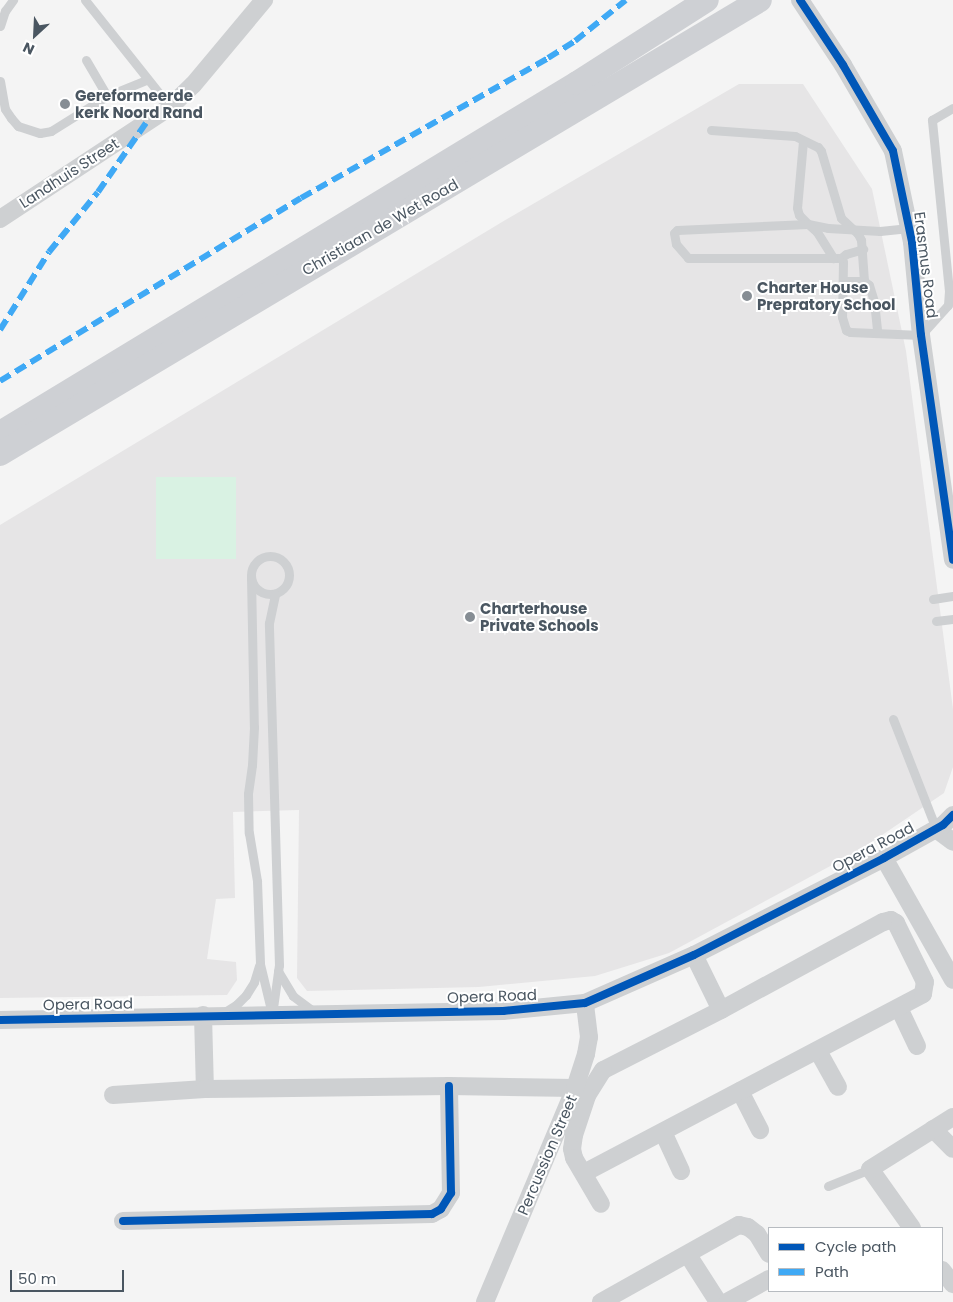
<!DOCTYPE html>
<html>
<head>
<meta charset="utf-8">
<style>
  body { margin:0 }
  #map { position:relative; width:953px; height:1302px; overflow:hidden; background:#f4f4f4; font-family:Poppins,sans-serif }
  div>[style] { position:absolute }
  .education>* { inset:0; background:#e6e5e6 }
  .green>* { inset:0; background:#d9f2e3; transform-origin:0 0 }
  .service>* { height:9px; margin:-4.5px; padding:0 4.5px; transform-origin:4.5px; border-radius:4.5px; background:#ced0d2 }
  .service>.ring { margin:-4.5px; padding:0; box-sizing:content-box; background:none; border:9px solid #ced0d2; border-radius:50% }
  .minor>* { height:18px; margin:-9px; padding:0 9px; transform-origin:9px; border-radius:9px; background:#ced0d2 }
  .secondary>* { height:24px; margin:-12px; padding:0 12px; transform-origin:12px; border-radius:12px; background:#ced0d4 }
  .quiet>* { height:6px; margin-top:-3px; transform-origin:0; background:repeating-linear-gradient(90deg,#3fa9f5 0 12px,transparent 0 18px) }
  .cycleway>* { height:8px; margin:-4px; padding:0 4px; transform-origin:4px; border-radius:4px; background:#0057b8 }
  .dots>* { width:14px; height:14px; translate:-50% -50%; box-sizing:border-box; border:2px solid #fff; border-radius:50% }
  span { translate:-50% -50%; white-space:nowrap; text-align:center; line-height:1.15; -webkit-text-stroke:4px #fff; paint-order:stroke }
  .poi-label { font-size:15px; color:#4a5661; font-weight:700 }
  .left { translate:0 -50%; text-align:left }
  .street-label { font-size:15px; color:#4a5661 }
  .legend { position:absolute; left:768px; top:1227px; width:175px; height:65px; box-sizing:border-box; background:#fff; border:1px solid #b7bbc0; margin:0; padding:6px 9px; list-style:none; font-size:15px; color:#4a5661 }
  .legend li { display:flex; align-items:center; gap:10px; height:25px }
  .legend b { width:25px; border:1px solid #b7bbc0 }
  .north { position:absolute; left:10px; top:10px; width:50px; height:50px; -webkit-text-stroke:4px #fff; paint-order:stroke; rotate:205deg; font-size:14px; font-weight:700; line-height:20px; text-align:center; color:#4a5661 }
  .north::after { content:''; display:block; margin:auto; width:18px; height:22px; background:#4a5661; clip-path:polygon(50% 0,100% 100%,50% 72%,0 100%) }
  .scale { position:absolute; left:10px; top:1270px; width:114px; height:22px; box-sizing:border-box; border:2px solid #4a5661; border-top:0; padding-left:6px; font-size:15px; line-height:18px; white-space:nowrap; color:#4a5661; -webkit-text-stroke:4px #fff; paint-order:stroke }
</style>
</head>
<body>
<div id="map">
  <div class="education">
    <div style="clip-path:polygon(739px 84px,803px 84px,872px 189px,906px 351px,953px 709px,953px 767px,944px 793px,860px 850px,669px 953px,595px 976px,479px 987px,307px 991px,297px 978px,299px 810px,233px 812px,235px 898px,216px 899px,207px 959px,236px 962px,237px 980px,227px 995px,0 998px,0 525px,502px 222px)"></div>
  </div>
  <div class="green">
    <div style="left:236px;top:477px;width:82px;height:80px;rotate:90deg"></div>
  </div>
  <div class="service">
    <div style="left:85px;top:0;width:137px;rotate:51.5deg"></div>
    <div style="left:0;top:26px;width:16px;rotate:-72deg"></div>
    <div style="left:5px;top:11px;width:14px;rotate:-54deg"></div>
    <div style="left:86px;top:60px;width:42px;rotate:59.7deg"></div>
    <div style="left:0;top:81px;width:28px;rotate:80deg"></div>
    <div style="left:5px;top:109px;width:11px;rotate:56deg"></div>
    <div style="left:11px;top:118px;width:11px;rotate:49deg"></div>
    <div style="left:18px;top:126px;width:23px;rotate:18deg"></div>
    <div style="left:40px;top:133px;width:11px;rotate:-10deg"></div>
    <div style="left:51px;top:131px;width:66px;rotate:-32deg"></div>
    <div style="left:107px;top:96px;width:42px;rotate:-22.3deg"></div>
    <div style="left:711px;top:130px;width:84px;rotate:4.1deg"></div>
    <div style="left:795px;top:136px;width:25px;rotate:26deg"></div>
    <div style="left:818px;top:147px;width:5px;rotate:53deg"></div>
    <div style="left:821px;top:151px;width:70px;rotate:73.4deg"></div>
    <div style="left:841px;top:218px;width:23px;rotate:43deg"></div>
    <div style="left:858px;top:234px;width:7px;rotate:63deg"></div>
    <div style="left:861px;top:240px;width:41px;rotate:85.8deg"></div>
    <div style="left:864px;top:281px;width:6px;rotate:39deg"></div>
    <div style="left:869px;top:285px;width:17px;rotate:73deg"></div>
    <div style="left:874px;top:301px;width:31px;rotate:84deg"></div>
    <div style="left:803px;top:141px;width:67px;rotate:95.1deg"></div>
    <div style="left:797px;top:208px;width:7px;rotate:74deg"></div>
    <div style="left:799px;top:215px;width:13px;rotate:45deg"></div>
    <div style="left:808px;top:224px;width:131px;rotate:177.4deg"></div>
    <div style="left:677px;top:230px;width:4px;rotate:135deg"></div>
    <div style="left:674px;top:233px;width:11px;rotate:80deg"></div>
    <div style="left:676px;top:244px;width:18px;rotate:49deg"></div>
    <div style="left:688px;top:258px;width:153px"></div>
    <div style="left:841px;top:258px;width:4px;rotate:63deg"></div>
    <div style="left:843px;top:262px;width:55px;rotate:91deg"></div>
    <div style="left:842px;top:317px;width:14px;rotate:73deg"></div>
    <div style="left:846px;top:330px;width:4px;rotate:27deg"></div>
    <div style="left:850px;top:332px;width:71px;rotate:2.4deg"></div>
    <div style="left:921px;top:335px;width:40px;rotate:-48deg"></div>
    <div style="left:948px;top:305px;width:14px;rotate:-86deg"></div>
    <div style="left:949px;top:291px;width:172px;rotate:-95.7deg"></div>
    <div style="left:932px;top:120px;width:24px;rotate:-30deg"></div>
    <div style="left:808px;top:224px;width:20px;rotate:11deg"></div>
    <div style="left:828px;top:228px;width:52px;rotate:3.3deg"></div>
    <div style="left:880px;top:231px;width:29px;rotate:-6deg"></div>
    <div style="left:808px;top:224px;width:12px;rotate:42deg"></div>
    <div style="left:817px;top:232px;width:31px;rotate:58deg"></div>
    <div style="left:841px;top:258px;width:6px;rotate:-39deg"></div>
    <div style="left:846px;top:254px;width:18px;rotate:-16deg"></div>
    <div style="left:843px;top:281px;width:21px"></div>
    <div class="ring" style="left:251px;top:556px;width:29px;height:29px"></div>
    <div style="left:251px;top:577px;width:150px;rotate:88.9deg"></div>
    <div style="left:254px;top:727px;width:38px;rotate:93deg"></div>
    <div style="left:252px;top:765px;width:29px;rotate:98deg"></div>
    <div style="left:248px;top:794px;width:39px;rotate:89deg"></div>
    <div style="left:249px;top:833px;width:49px;rotate:80.5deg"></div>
    <div style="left:257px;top:881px;width:83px;rotate:87.9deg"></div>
    <div style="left:260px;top:964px;width:51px;rotate:76.5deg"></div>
    <div style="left:933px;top:599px;width:20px;rotate:-9deg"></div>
    <div style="left:936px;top:621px;width:17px;rotate:-7deg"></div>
    <div style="left:893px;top:719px;width:118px;rotate:68.6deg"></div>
    <div style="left:278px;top:971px;width:29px;rotate:59deg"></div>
    <div style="left:293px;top:996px;width:26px;rotate:37deg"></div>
    <div style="left:273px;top:1008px;width:43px;rotate:-82.1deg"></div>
    <div style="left:279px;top:965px;width:342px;rotate:-91.7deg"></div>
    <div style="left:269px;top:623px;width:30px;rotate:-78deg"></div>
    <div style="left:223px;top:1013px;width:15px;rotate:-32deg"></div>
    <div style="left:236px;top:1005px;width:14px;rotate:-45deg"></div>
    <div style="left:246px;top:995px;width:15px;rotate:-58deg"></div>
    <div style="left:254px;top:982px;width:17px;rotate:-73deg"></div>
    <div style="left:828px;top:1186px;width:45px;rotate:-22deg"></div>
  </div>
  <div class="minor">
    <div style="left:800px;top:0;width:78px;rotate:56.5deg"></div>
    <div style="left:843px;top:65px;width:99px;rotate:59.8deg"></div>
    <div style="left:893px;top:151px;width:93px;rotate:78.2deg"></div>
    <div style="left:912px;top:242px;width:93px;rotate:84.5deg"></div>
    <div style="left:921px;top:335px;width:227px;rotate:81.9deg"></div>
    <div style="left:0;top:219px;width:204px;rotate:-33.4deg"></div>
    <div style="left:170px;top:107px;width:32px;rotate:-44deg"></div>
    <div style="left:193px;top:85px;width:111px;rotate:-50.1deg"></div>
    <div style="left:936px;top:829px;width:21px;rotate:37deg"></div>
    <div style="left:884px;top:858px;width:140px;rotate:60.5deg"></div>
    <div style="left:694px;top:955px;width:61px;rotate:63.9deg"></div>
    <div style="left:899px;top:1008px;width:42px;rotate:64.7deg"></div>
    <div style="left:203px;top:1015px;width:74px;rotate:88.5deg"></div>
    <div style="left:0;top:1020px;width:503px;rotate:-1.03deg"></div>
    <div style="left:503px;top:1011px;width:82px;rotate:-5.6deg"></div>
    <div style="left:585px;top:1003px;width:119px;rotate:-23.8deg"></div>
    <div style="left:694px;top:955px;width:213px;rotate:-27deg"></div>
    <div style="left:884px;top:858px;width:68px;rotate:-29.2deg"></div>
    <div style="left:943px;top:825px;width:14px;rotate:-45deg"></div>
    <div style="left:818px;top:1051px;width:41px;rotate:60.9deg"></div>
    <div style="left:740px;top:1091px;width:44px;rotate:62.9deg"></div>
    <div style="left:113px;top:1095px;width:92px;rotate:-3.7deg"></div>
    <div style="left:205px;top:1089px;width:244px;rotate:-0.7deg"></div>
    <div style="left:449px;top:1086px;width:126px;rotate:0.9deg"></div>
    <div style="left:933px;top:1129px;width:28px;rotate:45deg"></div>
    <div style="left:663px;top:1132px;width:43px;rotate:65.2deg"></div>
    <div style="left:584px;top:1173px;width:383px;rotate:-27.8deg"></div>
    <div style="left:923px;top:994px;width:12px;rotate:-81deg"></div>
    <div style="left:925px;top:982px;width:66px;rotate:-116.2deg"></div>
    <div style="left:896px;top:923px;width:6px;rotate:-149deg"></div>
    <div style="left:891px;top:920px;width:8px;rotate:166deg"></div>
    <div style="left:883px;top:922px;width:184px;rotate:151.5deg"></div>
    <div style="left:721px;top:1010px;width:132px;rotate:153deg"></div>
    <div style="left:603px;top:1070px;width:31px;rotate:122deg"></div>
    <div style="left:587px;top:1096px;width:41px;rotate:108.4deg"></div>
    <div style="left:574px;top:1135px;width:14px;rotate:98deg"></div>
    <div style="left:572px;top:1149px;width:9px;rotate:77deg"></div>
    <div style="left:574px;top:1158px;width:53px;rotate:59.6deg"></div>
    <div style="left:123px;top:1221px;width:309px;rotate:-1.3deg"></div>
    <div style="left:432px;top:1214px;width:10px;rotate:-29deg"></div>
    <div style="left:441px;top:1209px;width:19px;rotate:-58deg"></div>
    <div style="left:451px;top:1193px;width:107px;rotate:-91.1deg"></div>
    <div style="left:912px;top:1228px;width:72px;rotate:-125.4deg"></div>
    <div style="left:870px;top:1169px;width:98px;rotate:-32.1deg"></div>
    <div style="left:688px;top:1255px;width:56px;rotate:57.4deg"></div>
    <div style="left:942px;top:1270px;width:18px;rotate:52deg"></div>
    <div style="left:485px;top:1302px;width:232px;rotate:-67.2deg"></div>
    <div style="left:575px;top:1088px;width:36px;rotate:-72deg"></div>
    <div style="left:586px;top:1054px;width:17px;rotate:-80deg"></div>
    <div style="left:589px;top:1037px;width:34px;rotate:-97deg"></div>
    <div style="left:601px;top:1302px;width:158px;rotate:-29.2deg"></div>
    <div style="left:739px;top:1225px;width:9px;rotate:13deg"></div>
    <div style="left:748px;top:1227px;width:11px;rotate:38deg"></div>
    <div style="left:757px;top:1234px;width:23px;rotate:59deg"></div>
    <div style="left:727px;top:1302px;width:48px;rotate:-28.7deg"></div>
  </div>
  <div class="secondary">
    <div style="left:0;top:433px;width:675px;rotate:-31.24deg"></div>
    <div style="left:577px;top:83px;width:154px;rotate:-32.6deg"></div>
    <div style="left:0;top:454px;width:885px;rotate:-30.85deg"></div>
  </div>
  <div class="quiet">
    <div style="left:0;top:330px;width:92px;rotate:-57.9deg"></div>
    <div style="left:49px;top:252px;width:77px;rotate:-50.8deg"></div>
    <div style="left:98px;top:192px;width:84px;rotate:-55.2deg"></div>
    <div style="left:0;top:381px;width:352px;rotate:-31.3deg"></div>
    <div style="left:301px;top:198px;width:284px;rotate:-29.5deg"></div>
    <div style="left:548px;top:58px;width:32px;rotate:-32deg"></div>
    <div style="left:575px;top:41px;width:65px;rotate:-38.8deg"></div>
  </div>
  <div class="cycleway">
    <div style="left:800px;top:0;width:78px;rotate:56.5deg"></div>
    <div style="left:843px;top:65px;width:99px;rotate:59.8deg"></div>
    <div style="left:893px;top:151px;width:93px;rotate:78.2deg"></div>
    <div style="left:912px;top:242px;width:93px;rotate:84.5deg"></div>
    <div style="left:921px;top:335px;width:227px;rotate:81.9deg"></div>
    <div style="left:0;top:1020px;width:503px;rotate:-1.03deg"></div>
    <div style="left:503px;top:1011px;width:82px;rotate:-5.6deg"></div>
    <div style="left:585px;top:1003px;width:119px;rotate:-23.8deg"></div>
    <div style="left:694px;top:955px;width:213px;rotate:-27deg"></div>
    <div style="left:884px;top:858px;width:68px;rotate:-29.2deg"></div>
    <div style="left:943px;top:825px;width:14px;rotate:-45deg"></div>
    <div style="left:123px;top:1221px;width:309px;rotate:-1.3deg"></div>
    <div style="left:432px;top:1214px;width:10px;rotate:-29deg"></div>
    <div style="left:441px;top:1209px;width:19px;rotate:-58deg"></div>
    <div style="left:451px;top:1193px;width:107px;rotate:-91.1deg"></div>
  </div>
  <div class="dots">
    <div style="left:65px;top:104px;background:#868d94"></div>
    <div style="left:747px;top:296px;background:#868d94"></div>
    <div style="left:470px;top:617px;background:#868d94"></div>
  </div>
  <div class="poi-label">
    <span class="left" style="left:75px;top:104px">Gereformeerde<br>kerk Noord Rand</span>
    <span class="left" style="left:757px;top:296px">Charter House<br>Prepratory School</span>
    <span class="left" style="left:480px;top:617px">Charterhouse<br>Private Schools</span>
  </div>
  <div class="street-label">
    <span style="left:69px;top:173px;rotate:-33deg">Landhuis Street</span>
    <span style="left:380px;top:227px;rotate:-30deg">Christiaan de Wet Road</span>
    <span style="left:926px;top:265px;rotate:83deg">Erasmus Road</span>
    <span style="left:873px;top:847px;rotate:-28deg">Opera Road</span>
    <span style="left:492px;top:996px;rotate:-2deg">Opera Road</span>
    <span style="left:88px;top:1004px;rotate:-1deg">Opera Road</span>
    <span style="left:547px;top:1155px;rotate:-67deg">Percussion Street</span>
  </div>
  <ul class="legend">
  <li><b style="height:6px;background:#0057b8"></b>Cycle path</li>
  <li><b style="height:6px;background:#3fa9f5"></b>Path</li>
  </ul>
  <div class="north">N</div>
  <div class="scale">50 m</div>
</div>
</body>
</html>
